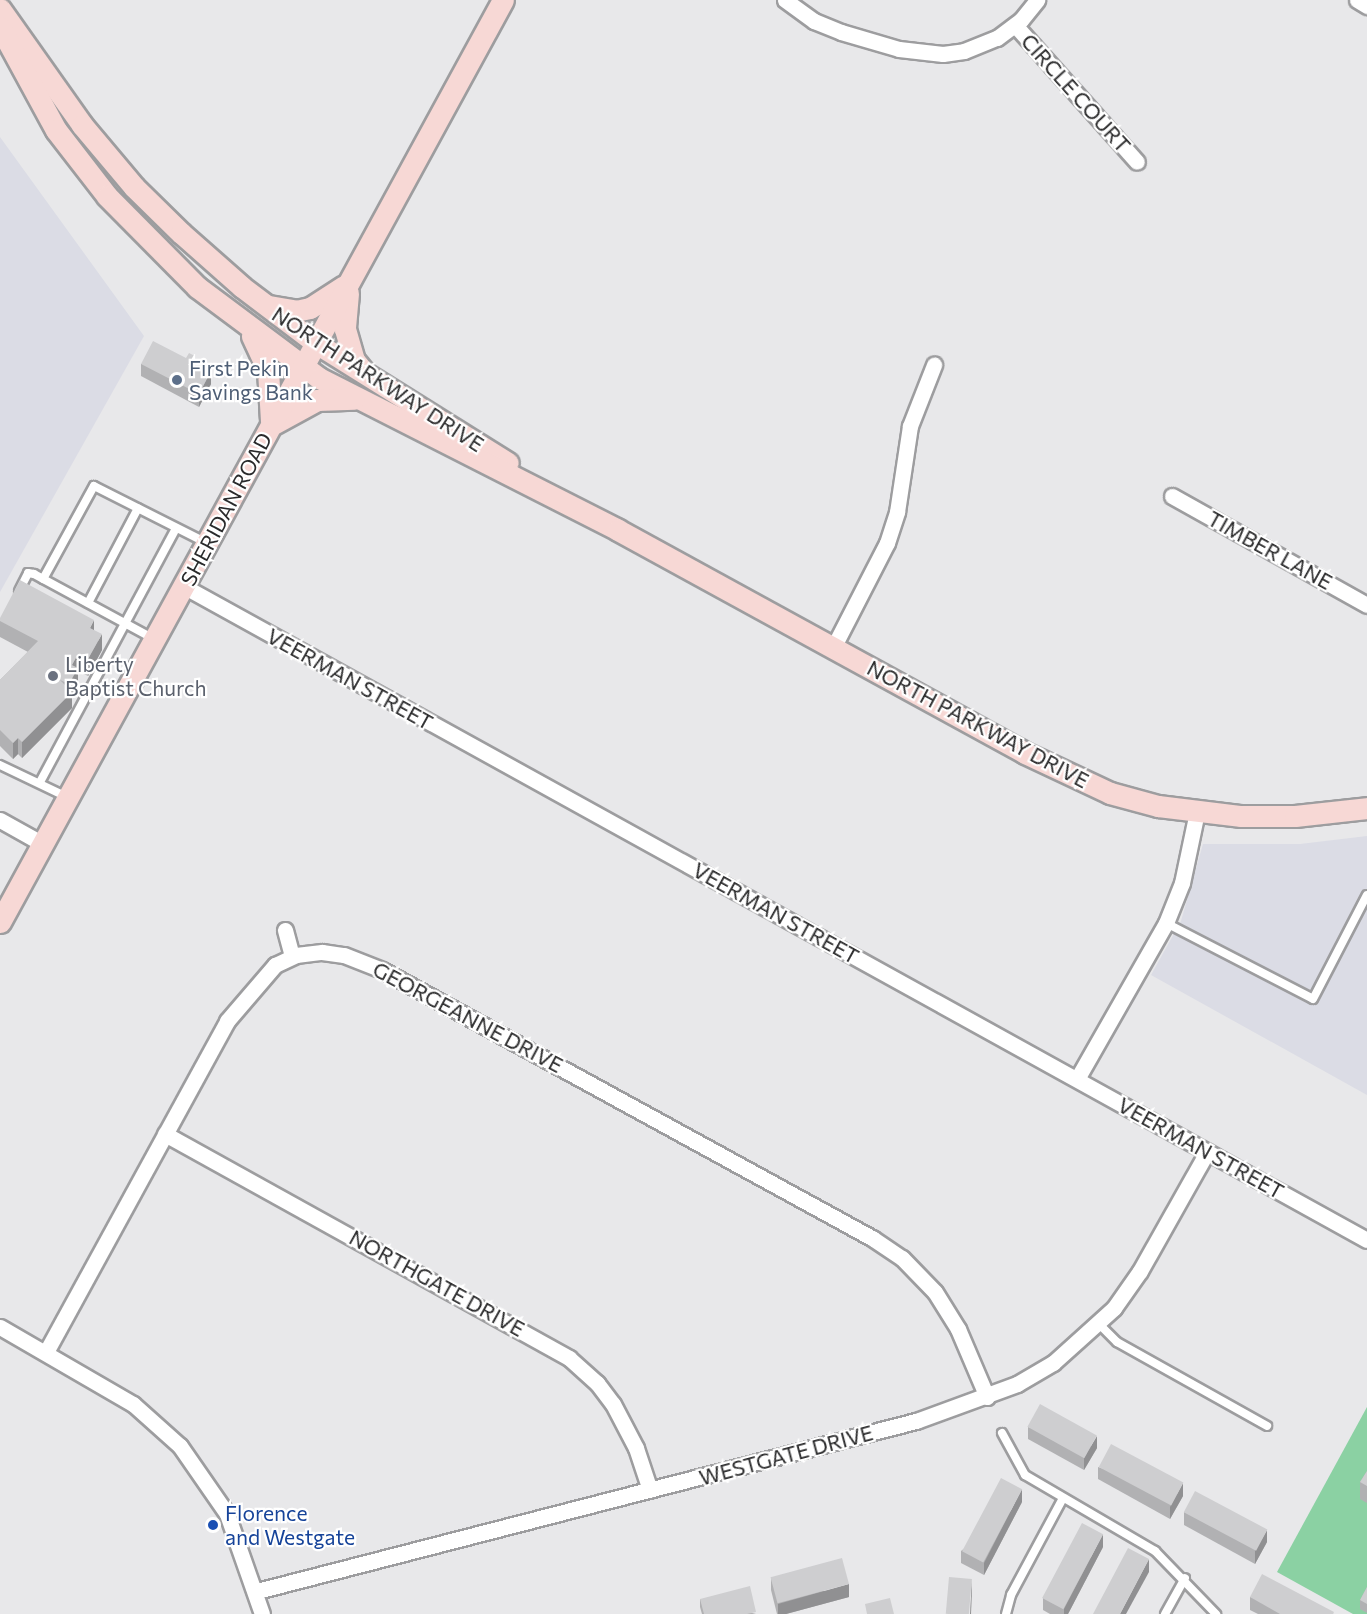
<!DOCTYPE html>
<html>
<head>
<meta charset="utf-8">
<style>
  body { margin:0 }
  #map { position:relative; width:1367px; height:1614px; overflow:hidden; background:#e8e8ea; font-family:Commissioner,sans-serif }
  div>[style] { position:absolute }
  .built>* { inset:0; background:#dbdce5 }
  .green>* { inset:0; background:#8bd1a3 }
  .roads { filter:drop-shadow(2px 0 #9d9d9f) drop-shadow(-2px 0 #9d9d9f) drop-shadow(0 2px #9d9d9f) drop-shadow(0 -2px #9d9d9f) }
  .lane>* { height:8px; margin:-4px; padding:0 4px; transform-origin:4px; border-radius:4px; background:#fff }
  .street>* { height:15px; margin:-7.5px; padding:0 7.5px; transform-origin:7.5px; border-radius:7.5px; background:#fff }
  .secondary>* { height:21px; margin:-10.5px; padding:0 10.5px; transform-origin:10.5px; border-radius:10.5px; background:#f7d8d5 }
  .wall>* { inset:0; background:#b1b1b3 }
  .shaded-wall>* { inset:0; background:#909092 }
  .building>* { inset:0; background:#ceced0; transform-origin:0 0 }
  .dots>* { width:16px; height:16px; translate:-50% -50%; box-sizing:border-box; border:3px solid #fff; border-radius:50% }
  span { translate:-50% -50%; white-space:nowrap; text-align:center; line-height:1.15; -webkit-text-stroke:4.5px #fff; paint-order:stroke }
  .street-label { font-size:21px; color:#2a2a2b }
  .service-label { font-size:21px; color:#4e5e75 }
  .left { translate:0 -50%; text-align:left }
  .worship-label { font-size:21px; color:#5b616d }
  .transit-label { font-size:21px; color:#164399 }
</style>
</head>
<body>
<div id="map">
  <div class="built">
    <div style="clip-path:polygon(0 137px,144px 336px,0 592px)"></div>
    <div style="clip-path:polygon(1367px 836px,1367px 1095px,1151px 975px,1181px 921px,1203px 844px,1300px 844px)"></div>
  </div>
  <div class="green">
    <div style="clip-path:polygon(1367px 1407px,1367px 1614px,1353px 1614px,1277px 1572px)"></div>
  </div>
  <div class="roads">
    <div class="lane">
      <div style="left:43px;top:579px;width:106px;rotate:-61.3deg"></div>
      <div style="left:94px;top:486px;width:124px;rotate:26.8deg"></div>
      <div style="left:19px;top:591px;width:20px;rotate:-63deg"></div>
      <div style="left:28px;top:573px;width:6px;rotate:9deg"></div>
      <div style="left:34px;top:574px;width:136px;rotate:28.4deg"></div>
      <div style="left:88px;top:603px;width:107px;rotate:-62.2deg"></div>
      <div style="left:0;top:765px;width:74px;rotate:25.5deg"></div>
      <div style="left:40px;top:782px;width:288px;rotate:-61.8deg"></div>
      <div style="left:1166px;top:923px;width:165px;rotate:27.3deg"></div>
      <div style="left:1313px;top:999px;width:117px;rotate:-62.6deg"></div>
      <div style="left:1098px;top:1323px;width:27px;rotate:45deg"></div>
      <div style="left:1117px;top:1342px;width:172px;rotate:29.2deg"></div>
      <div style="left:1002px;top:1433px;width:48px;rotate:61.3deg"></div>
      <div style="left:1025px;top:1475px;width:151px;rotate:30.3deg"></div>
      <div style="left:1155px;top:1551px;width:88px;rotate:45.9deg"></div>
      <div style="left:1006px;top:1614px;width:20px;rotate:-75deg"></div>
      <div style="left:1011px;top:1595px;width:110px;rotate:-61.8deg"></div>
      <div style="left:1165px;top:1614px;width:41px;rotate:-60.9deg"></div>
    </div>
    <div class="street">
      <div style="left:785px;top:0;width:36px;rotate:36deg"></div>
      <div style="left:814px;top:21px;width:29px;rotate:22deg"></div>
      <div style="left:841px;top:32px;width:60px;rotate:16.3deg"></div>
      <div style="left:899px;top:49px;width:44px;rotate:6.5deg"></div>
      <div style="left:943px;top:54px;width:21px;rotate:-8deg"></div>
      <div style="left:964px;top:51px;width:35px;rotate:-22deg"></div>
      <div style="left:997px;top:38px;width:30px;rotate:-37deg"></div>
      <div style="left:1021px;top:20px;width:26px;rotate:-51deg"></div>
      <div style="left:1357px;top:0;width:12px;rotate:31deg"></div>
      <div style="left:1015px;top:25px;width:183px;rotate:48.3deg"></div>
      <div style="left:1172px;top:496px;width:223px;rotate:29.2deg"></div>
      <div style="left:185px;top:587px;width:1350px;rotate:28.92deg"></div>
      <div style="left:834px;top:646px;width:116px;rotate:-62.8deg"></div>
      <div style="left:887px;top:543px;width:33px;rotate:-72deg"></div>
      <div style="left:897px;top:512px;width:87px;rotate:-81.4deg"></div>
      <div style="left:910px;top:426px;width:66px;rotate:-68.5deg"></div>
      <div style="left:0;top:820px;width:49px;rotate:29.2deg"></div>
      <div style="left:285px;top:930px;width:27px;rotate:75deg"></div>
      <div style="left:1077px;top:1079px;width:180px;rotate:-60.3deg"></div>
      <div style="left:1166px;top:923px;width:43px;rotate:-68.2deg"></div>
      <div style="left:1182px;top:883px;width:73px;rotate:-78.1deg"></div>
      <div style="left:165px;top:1134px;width:462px;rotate:29deg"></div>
      <div style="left:569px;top:1358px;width:38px;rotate:42deg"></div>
      <div style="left:597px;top:1383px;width:26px;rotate:53deg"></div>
      <div style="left:613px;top:1404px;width:50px;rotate:62.4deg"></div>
      <div style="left:636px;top:1448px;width:44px;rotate:71.6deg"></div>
      <div style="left:0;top:1327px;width:154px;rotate:30.1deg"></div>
      <div style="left:133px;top:1404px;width:63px;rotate:41.8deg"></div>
      <div style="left:180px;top:1446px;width:83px;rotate:55.3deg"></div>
      <div style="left:227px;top:1514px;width:106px;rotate:70.7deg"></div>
      <div style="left:46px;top:1352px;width:377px;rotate:-61.3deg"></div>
      <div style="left:227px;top:1021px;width:74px;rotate:-49.4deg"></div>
      <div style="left:275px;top:965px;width:23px;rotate:-25deg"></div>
      <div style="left:296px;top:955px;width:26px;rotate:-7deg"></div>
      <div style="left:322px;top:952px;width:22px;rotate:8deg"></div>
      <div style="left:344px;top:955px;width:41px;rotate:21.5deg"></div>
      <div style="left:382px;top:970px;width:559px;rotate:28.68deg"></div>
      <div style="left:872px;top:1238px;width:36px;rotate:34deg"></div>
      <div style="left:902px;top:1258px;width:47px;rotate:45.9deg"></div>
      <div style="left:935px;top:1292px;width:44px;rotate:58.1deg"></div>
      <div style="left:958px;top:1329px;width:74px;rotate:66.9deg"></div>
      <div style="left:257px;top:1591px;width:681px;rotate:-14.47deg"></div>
      <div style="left:916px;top:1421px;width:108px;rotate:-20.1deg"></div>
      <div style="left:1017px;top:1384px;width:42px;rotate:-30.3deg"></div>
      <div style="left:1053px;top:1363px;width:82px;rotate:-42deg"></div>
      <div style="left:1114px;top:1308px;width:45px;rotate:-54.9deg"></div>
      <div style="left:1140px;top:1271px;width:137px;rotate:-60.6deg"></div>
    </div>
    <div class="secondary">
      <div style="left:0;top:9px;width:142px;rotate:54.7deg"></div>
      <div style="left:82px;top:125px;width:81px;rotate:50deg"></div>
      <div style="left:134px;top:187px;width:66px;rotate:44.4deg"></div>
      <div style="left:181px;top:233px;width:81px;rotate:41.5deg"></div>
      <div style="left:242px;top:287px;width:93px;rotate:37.1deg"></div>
      <div style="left:316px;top:343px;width:226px;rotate:32deg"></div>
      <div style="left:0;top:27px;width:117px;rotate:61.5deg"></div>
      <div style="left:56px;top:130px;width:83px;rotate:52.3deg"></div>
      <div style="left:107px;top:196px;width:128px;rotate:45.3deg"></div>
      <div style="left:197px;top:287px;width:152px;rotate:36.7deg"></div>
      <div style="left:319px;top:378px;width:335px;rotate:26.9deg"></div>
      <div style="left:618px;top:530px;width:464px;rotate:28.7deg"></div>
      <div style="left:1025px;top:753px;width:94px;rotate:25.2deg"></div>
      <div style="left:1110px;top:793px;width:50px;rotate:15.2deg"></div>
      <div style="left:1158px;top:806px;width:84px;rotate:6.9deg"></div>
      <div style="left:1241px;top:816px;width:54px"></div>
      <div style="left:1295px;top:816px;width:72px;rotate:-6.3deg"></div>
      <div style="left:348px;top:293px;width:36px;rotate:95deg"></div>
      <div style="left:345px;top:329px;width:32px;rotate:74deg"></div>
      <div style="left:354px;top:360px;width:14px;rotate:51deg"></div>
      <div style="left:269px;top:306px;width:27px;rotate:10deg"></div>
      <div style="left:296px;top:311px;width:14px;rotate:-12deg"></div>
      <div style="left:310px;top:308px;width:40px;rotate:-32.9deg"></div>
      <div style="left:252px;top:336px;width:38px;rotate:65deg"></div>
      <div style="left:268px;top:370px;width:51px;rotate:86.6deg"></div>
      <div style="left:275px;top:423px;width:48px;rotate:-28.7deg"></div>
      <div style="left:317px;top:400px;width:37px;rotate:-2deg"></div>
      <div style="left:0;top:922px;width:1050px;rotate:-61.39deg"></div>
    </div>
  </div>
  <div class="wall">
    <div style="clip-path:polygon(195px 363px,211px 384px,199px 407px,141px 376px,141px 364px)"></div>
    <div style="clip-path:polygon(0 618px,94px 630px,102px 650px,88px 676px,78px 671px,78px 684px,72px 695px,72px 708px,22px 758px,18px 754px,13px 759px,0 746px,0 680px,28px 652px,0 637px)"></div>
    <div style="clip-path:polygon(1028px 1427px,1097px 1448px,1084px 1470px,1028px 1439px)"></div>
    <div style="clip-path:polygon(1098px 1467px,1183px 1496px,1170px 1519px,1098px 1479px)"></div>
    <div style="clip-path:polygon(1367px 1471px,1367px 1503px,1360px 1499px,1360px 1482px)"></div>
    <div style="clip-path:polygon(1022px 1502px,984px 1575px,961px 1563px,961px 1551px)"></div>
    <div style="clip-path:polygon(1184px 1512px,1267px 1542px,1255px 1564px,1184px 1525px)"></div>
    <div style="clip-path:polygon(1103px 1547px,1068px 1614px,1050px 1614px,1043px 1610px,1043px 1598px)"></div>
    <div style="clip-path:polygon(771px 1578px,849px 1597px,786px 1614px,777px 1614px,771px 1590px)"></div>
    <div style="clip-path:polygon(1367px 1587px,1367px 1613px,1360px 1609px,1360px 1600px)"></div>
    <div style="clip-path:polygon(1250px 1597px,1334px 1614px,1258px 1614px,1250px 1610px)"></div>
    <div style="clip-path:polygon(700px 1599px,756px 1614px,702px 1614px,700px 1607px)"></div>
  </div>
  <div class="shaded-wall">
    <div style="clip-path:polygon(211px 371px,211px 384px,199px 407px,199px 394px)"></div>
    <div style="clip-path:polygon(94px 620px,94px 636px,90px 628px)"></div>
    <div style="clip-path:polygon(102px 634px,102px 650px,88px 676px,88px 659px)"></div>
    <div style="clip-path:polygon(78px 654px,78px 684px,72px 695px,72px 708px,22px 758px,22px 742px,69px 695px,69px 684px,72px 665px)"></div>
    <div style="clip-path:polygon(18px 738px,18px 754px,13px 759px,13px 743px)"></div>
    <div style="clip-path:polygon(1097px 1436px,1097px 1448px,1084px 1470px,1084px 1458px)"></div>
    <div style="clip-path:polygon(1183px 1483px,1183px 1496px,1170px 1519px,1170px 1507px)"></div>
    <div style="clip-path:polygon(1022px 1489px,1022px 1502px,984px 1575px,984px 1563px)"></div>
    <div style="clip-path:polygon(1267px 1530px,1267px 1542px,1255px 1564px,1255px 1551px)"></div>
    <div style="clip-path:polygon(1103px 1534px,1103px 1547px,1068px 1614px,1064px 1614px,1064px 1609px)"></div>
    <div style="clip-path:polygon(1149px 1559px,1149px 1572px,1126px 1614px,1120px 1614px)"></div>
    <div style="clip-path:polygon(972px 1579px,972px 1591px,971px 1614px,970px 1614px)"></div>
    <div style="clip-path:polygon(849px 1584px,849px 1597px,786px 1614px,778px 1614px,778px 1604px)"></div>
  </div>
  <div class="building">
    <div style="clip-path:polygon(153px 341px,186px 358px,189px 353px,195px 356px,192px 361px,211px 371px,199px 394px,141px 364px)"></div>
    <div style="clip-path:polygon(20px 580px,94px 620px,90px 628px,102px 634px,88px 659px,78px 654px,72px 665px,78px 668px,69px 684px,60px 680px,72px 692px,22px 742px,18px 738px,13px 743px,0 730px,0 680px,38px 641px,0 621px,0 618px)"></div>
    <div style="left:1040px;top:1404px;width:65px;height:26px;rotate:29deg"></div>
    <div style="left:1111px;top:1444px;width:82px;height:26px;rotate:28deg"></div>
    <div style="clip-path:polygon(1367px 1471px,1367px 1486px,1360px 1482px)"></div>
    <div style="left:1001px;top:1478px;width:24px;height:83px;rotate:28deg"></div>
    <div style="left:1195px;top:1491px;width:82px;height:24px;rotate:28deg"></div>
    <div style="left:1082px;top:1523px;width:24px;height:85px;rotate:28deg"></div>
    <div style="clip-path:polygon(1128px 1548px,1149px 1559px,1120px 1614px,1093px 1614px)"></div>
    <div style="left:842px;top:1558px;width:27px;height:74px;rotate:75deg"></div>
    <div style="clip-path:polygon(1262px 1574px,1334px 1612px,1333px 1614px,1280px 1614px,1250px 1597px)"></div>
    <div style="left:949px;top:1577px;width:23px;height:37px;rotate:5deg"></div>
    <div style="clip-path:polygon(750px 1586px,756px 1612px,747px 1614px,704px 1614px,700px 1599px)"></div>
    <div style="clip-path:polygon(1367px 1587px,1367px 1604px,1360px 1600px)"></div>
    <div style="clip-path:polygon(890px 1598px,894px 1614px,867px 1614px,865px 1604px)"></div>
  </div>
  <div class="dots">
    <div style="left:177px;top:380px;background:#5c6f8a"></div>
    <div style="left:53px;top:676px;background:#6b7280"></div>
    <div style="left:213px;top:1525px;background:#1a4fb4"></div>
  </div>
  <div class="street-label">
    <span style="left:1076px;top:93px;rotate:48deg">CIRCLE COURT</span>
    <span style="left:378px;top:379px;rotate:33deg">NORTH PARKWAY DRIVE</span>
    <span style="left:226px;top:509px;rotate:-62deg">SHERIDAN ROAD</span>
    <span style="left:1270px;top:550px;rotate:29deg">TIMBER LANE</span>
    <span style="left:350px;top:679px;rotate:29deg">VEERMAN STREET</span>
    <span style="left:978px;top:724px;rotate:28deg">NORTH PARKWAY DRIVE</span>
    <span style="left:776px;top:913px;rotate:29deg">VEERMAN STREET</span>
    <span style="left:468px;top:1017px;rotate:28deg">GEORGEANNE DRIVE</span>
    <span style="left:1201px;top:1148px;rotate:29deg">VEERMAN STREET</span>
    <span style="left:437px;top:1283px;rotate:29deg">NORTHGATE DRIVE</span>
    <span style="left:786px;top:1455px;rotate:-15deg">WESTGATE DRIVE</span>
  </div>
  <div class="service-label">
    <span class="left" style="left:189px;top:380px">First Pekin<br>Savings Bank</span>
  </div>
  <div class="worship-label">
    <span class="left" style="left:65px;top:676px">Liberty<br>Baptist Church</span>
  </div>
  <div class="transit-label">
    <span class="left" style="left:225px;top:1525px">Florence<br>and Westgate</span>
  </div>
</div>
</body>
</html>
